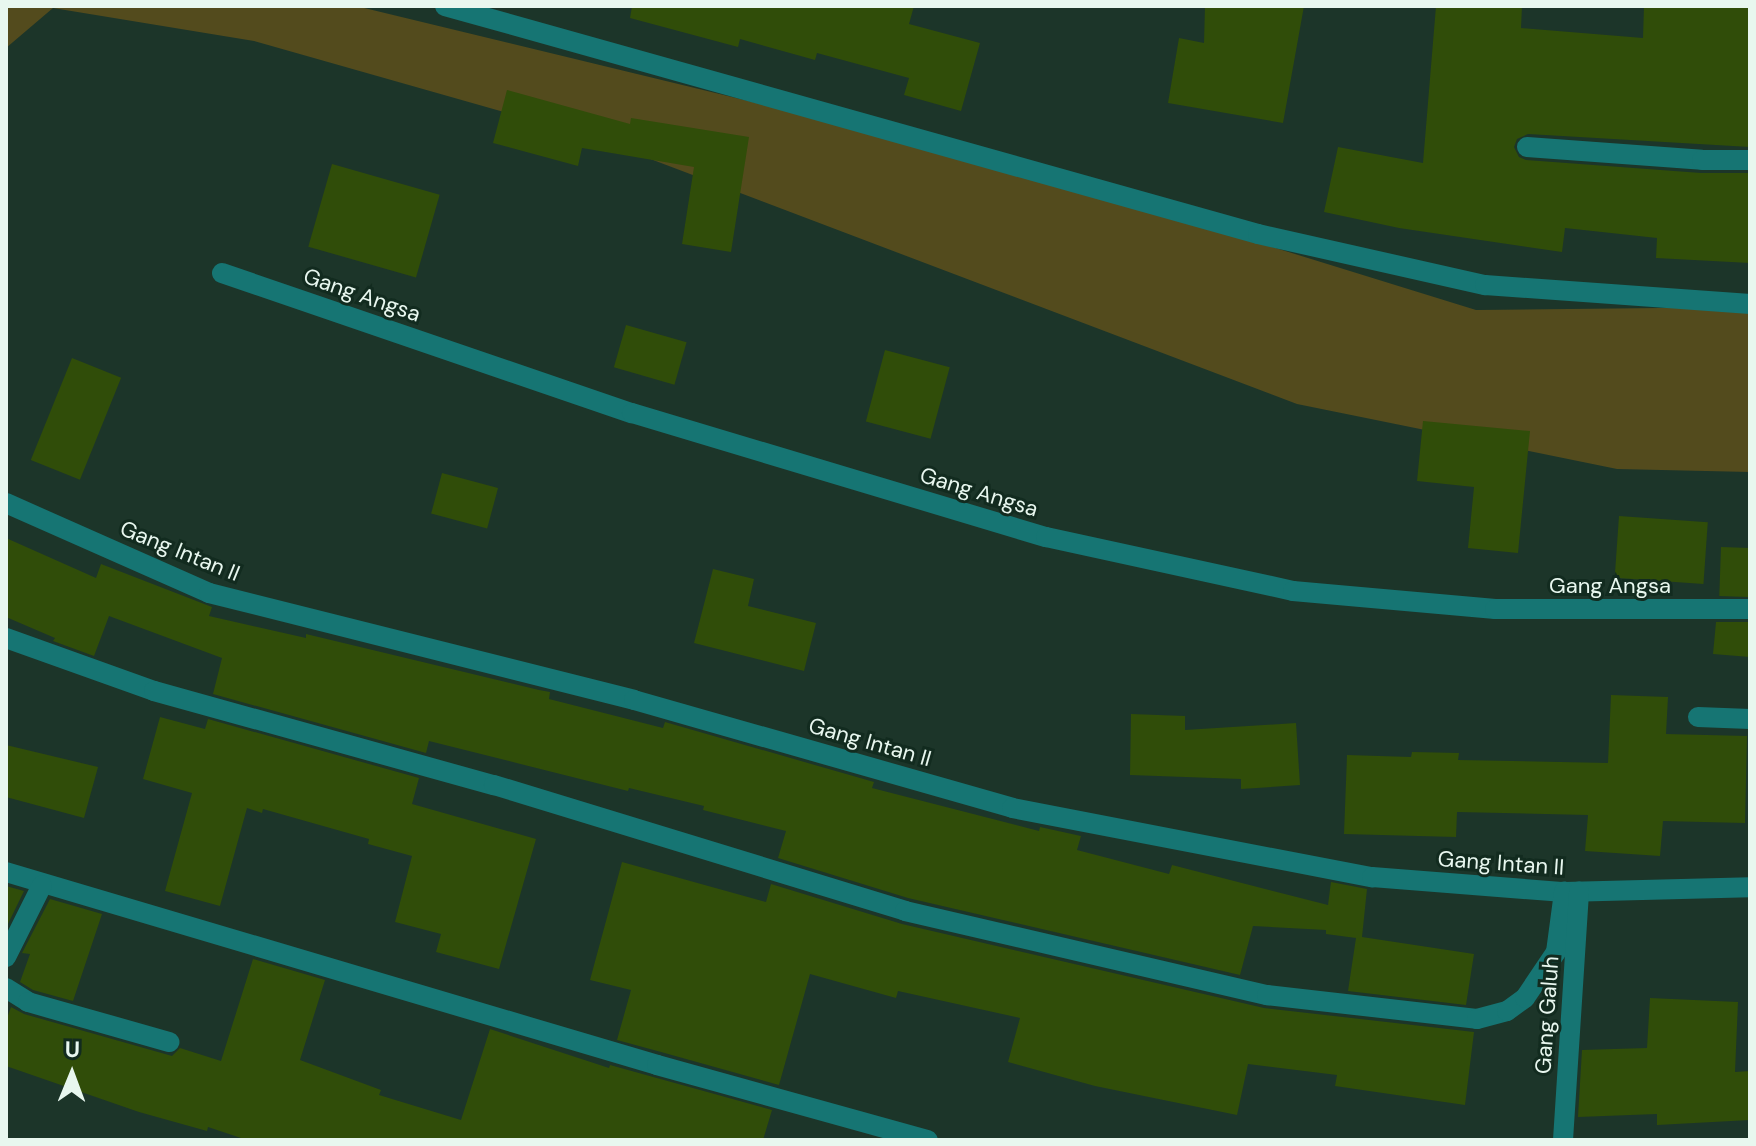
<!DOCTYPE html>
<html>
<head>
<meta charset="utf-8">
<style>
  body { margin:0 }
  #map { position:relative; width:1756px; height:1146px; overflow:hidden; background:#1c3529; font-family:"DM Sans",sans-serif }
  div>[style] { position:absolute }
  .green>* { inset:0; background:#534b1d }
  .building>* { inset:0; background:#304d09; transform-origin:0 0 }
  .minor>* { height:20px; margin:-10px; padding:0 10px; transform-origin:10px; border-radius:10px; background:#167573 }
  span { translate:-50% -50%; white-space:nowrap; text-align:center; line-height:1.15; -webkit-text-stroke:6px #122b1f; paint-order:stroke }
  .street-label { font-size:22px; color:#e8f7ef }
  .frame { position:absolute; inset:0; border:8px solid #e8f7ef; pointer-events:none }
  .north { position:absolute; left:32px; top:1034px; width:80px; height:80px; -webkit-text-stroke:6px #122b1f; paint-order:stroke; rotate:1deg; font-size:22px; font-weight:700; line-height:32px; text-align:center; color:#e8f7ef }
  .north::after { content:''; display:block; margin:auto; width:28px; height:36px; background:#e8f7ef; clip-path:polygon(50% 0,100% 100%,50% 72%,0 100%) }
</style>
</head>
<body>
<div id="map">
  <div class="green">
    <div style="clip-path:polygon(6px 6px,356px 6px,988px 159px,1476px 310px,1750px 307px,1750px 472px,1617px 469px,1297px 404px,595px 138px,254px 41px,53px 8px,6px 48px)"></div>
  </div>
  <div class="building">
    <div style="clip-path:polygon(632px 6px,914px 6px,909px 24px,980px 43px,961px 111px,904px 95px,909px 78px,817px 53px,815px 60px,740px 39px,738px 47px,630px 18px)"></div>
    <div style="clip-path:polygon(1205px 6px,1304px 6px,1283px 123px,1168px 103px,1179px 38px,1204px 43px)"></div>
    <div style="clip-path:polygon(1436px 6px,1522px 6px,1521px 28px,1643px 38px,1644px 6px,1750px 6px,1750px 147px,1528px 134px,1517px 139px,1514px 147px,1519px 157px,1526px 160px,1701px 173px,1750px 173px,1750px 263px,1656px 258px,1657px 238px,1565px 228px,1562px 252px,1399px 228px,1324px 212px,1338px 147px,1423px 163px)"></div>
    <div style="clip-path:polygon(507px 90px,630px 124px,631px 118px,749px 137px,731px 252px,682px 244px,694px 167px,582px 148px,578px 166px,493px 143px)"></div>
    <div style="left:332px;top:164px;width:112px;height:86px;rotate:16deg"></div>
    <div style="left:626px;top:325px;width:63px;height:44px;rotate:16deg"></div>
    <div style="left:885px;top:350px;width:67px;height:74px;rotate:15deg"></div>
    <div style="left:72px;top:358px;width:53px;height:110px;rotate:22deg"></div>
    <div style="clip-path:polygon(1423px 421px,1530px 431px,1518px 553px,1468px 548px,1474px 487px,1417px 481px)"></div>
    <div style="left:442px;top:473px;width:58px;height:42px;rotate:15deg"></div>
    <div style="left:1619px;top:516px;width:89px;height:62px;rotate:4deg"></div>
    <div style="clip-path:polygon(6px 538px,96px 578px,101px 564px,212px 607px,209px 616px,306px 638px,306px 634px,539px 690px,550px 692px,549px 699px,663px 728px,665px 722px,874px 782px,872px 788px,1039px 831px,1040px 827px,1081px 836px,1077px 850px,1169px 874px,1172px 865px,1328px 905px,1331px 882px,1367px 889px,1362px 937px,1474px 954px,1466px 1005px,1348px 991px,1356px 938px,1326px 934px,1326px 930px,1253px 926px,1240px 975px,908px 898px,778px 858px,786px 831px,703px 810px,704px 806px,629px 788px,628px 791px,429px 741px,426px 753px,213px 694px,222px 658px,109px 616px,94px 656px,53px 641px,55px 638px,6px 617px)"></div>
    <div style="left:1721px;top:547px;width:29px;height:49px;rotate:2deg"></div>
    <div style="clip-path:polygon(713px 569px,754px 579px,748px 606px,816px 623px,804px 671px,694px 643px)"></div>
    <div style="clip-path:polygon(1716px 622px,1750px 622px,1750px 657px,1713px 654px)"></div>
    <div style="clip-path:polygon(1611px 695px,1668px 697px,1666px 734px,1747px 736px,1745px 823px,1663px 821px,1660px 856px,1585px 851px,1588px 815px,1457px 812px,1456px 837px,1344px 834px,1347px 755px,1411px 757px,1412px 752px,1459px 753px,1458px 760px,1608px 763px)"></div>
    <div style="clip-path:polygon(1131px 714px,1185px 716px,1185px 730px,1296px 723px,1300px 785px,1241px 789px,1241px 779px,1130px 775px)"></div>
    <div style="clip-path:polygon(160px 717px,205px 729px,208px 719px,419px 778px,412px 804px,536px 839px,499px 969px,436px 952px,441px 934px,395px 922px,412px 856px,368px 844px,369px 839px,263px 809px,262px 813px,247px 808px,220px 906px,165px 891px,192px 793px,143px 779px)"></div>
    <div style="clip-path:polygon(6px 745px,98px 767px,84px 818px,6px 797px)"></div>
    <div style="clip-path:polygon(622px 862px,766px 902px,771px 884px,902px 924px,1264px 1008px,1474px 1032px,1465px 1105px,1335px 1086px,1337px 1075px,1248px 1064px,1237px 1115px,1095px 1086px,1008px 1062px,1020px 1018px,898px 991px,896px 998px,810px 974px,779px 1085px,661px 1052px,617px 1040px,631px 990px,590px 980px)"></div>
    <div style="clip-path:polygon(6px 886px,24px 891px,6px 928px)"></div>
    <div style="clip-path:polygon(50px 899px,102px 914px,73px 1001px,33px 990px,20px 982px,30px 954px,22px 953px)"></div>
    <div style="clip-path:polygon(253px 959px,325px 980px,300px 1060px,381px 1090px,379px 1095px,461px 1120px,490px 1029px,609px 1068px,610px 1065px,772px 1110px,763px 1140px,247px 1140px,208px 1127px,207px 1131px,139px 1112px,6px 1066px,6px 1021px,11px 1007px,24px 1014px,165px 1054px,172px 1056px,180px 1048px,221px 1061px)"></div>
    <div style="clip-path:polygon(1650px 998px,1738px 1002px,1735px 1072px,1750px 1071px,1750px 1120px,1657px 1125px,1657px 1114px,1578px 1117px,1582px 1050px,1647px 1048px)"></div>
  </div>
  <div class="minor">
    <div style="left:445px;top:6px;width:844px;rotate:15.67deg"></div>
    <div style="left:1258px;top:234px;width:233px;rotate:12.7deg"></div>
    <div style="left:1485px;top:285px;width:266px;rotate:4.1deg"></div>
    <div style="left:1527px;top:147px;width:175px;rotate:4.2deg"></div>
    <div style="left:1702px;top:160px;width:48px"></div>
    <div style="left:222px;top:273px;width:433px;rotate:18.9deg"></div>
    <div style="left:632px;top:413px;width:432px;rotate:16.7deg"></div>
    <div style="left:1046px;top:537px;width:253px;rotate:12.3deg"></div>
    <div style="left:1293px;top:591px;width:203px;rotate:5.1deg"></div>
    <div style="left:1495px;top:609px;width:255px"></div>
    <div style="left:6px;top:503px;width:222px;rotate:23.9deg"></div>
    <div style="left:209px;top:593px;width:438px;rotate:14.1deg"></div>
    <div style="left:634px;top:700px;width:393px;rotate:15.9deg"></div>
    <div style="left:1012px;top:808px;width:367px;rotate:10.9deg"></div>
    <div style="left:1372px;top:877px;width:193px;rotate:4.5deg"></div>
    <div style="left:1564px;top:892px;width:186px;rotate:-1.5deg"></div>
    <div style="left:6px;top:638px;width:157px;rotate:19.7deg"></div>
    <div style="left:154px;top:691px;width:353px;rotate:15.5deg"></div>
    <div style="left:494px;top:785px;width:430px;rotate:17deg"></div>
    <div style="left:905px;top:911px;width:372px;rotate:13.1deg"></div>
    <div style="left:1267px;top:995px;width:211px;rotate:6.5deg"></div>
    <div style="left:1477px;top:1019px;width:31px;rotate:-15deg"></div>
    <div style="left:1507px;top:1011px;width:22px;rotate:-36deg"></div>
    <div style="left:1525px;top:998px;width:55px;rotate:-56deg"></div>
    <div style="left:1556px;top:952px;width:61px;rotate:-82.4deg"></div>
    <div style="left:1698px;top:717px;width:52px;rotate:2.2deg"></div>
    <div style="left:6px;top:872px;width:679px;rotate:16.51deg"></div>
    <div style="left:657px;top:1065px;width:281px;rotate:15.5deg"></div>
    <div style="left:6px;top:957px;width:80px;rotate:-63.4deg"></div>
    <div style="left:6px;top:988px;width:26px;rotate:32deg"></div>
    <div style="left:28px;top:1002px;width:147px;rotate:15.8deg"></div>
    <div style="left:1563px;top:1140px;width:249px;rotate:-86.3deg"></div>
  </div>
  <div class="street-label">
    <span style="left:362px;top:295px;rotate:19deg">Gang Angsa</span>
    <span style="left:979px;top:492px;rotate:17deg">Gang Angsa</span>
    <span style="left:180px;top:551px;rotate:22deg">Gang Intan II</span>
    <span style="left:1610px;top:586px">Gang Angsa</span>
    <span style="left:870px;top:742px;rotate:16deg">Gang Intan II</span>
    <span style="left:1501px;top:863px;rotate:4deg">Gang Intan II</span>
    <span style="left:1547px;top:1015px;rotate:-86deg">Gang Galuh</span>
  </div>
  <div class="frame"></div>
  <div class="north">U</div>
</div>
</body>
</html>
